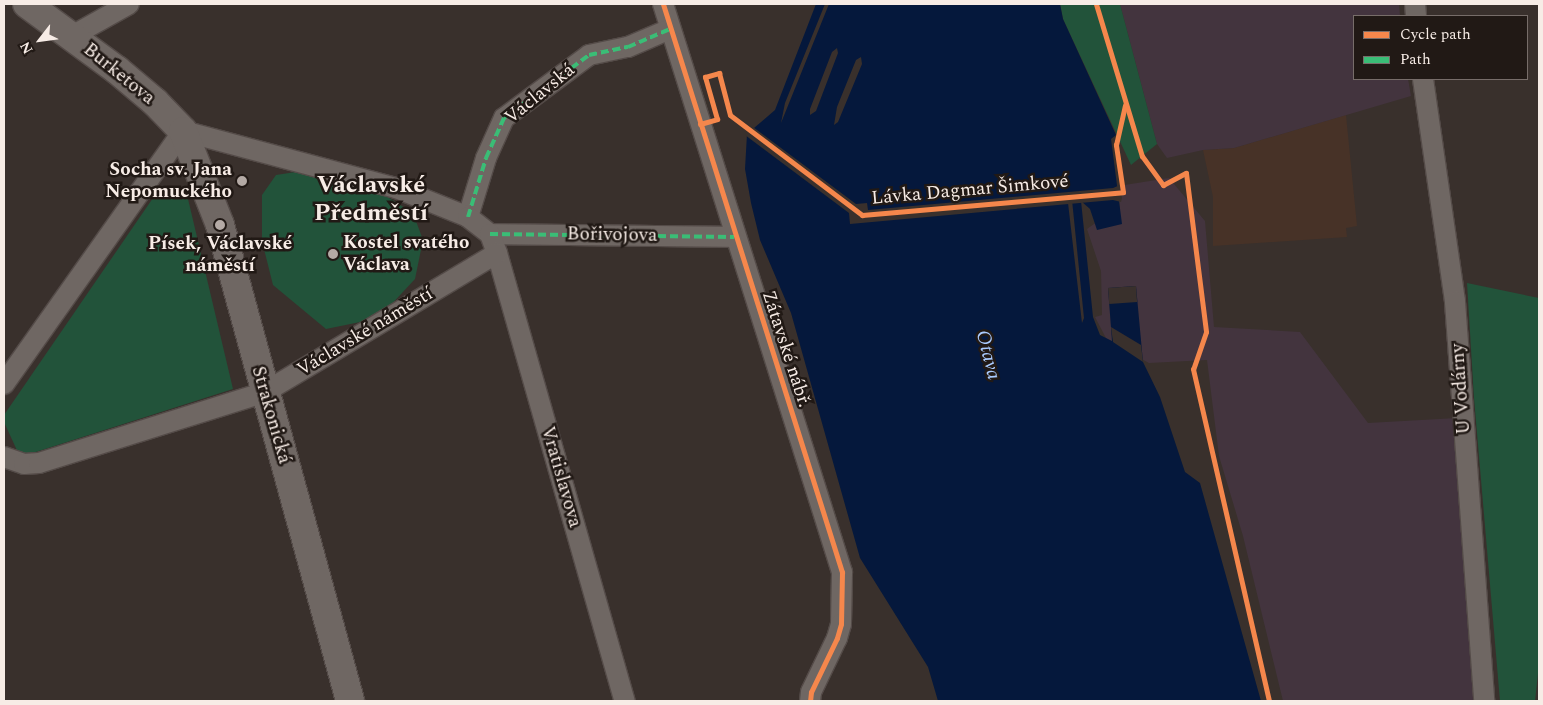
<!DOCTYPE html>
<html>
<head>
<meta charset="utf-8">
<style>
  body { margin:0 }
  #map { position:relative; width:1543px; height:705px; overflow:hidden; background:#39302c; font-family:Spectral,serif }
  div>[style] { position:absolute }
  .built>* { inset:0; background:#473227 }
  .industrial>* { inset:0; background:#43343e }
  .green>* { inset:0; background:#22533a }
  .water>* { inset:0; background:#05183c }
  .pier>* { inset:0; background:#39302c; transform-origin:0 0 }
  .roads { filter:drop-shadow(1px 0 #544b48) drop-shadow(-1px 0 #544b48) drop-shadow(0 1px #544b48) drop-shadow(0 -1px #544b48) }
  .minor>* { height:20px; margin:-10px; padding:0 10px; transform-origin:10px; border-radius:10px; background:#6f6763 }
  .secondary>* { height:28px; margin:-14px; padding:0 14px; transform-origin:14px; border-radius:14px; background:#6f6763 }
  .quiet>* { height:4px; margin-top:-2px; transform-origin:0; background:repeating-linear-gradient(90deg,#3abd76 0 8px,transparent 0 12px) }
  .cycleway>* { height:5px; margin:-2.5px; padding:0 2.5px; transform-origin:2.5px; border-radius:2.5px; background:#f5874c }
  .dots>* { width:14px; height:14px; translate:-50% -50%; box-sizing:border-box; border:2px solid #211915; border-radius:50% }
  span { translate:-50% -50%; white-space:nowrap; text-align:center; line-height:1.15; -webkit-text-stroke:5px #211915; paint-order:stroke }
  .street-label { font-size:19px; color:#f7ece6 }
  .poi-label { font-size:19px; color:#f7ece6; font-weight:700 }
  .right { translate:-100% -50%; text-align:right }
  .left { translate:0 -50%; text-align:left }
  .water-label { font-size:20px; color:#aacbff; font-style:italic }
  .district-label { font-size:24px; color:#f7ece6; font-weight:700 }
  .frame { position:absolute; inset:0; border:5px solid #f7ece6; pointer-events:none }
  .legend { position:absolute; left:1353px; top:15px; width:175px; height:65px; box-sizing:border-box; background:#211915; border:1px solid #776d69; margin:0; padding:6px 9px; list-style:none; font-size:15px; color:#f7ece6 }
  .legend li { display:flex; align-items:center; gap:10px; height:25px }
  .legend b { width:25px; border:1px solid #776d69 }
  .north { position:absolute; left:15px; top:15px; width:50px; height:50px; -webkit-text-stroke:4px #211915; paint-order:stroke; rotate:240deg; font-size:14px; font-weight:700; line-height:20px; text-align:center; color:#f7ece6 }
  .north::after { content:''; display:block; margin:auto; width:18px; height:22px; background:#f7ece6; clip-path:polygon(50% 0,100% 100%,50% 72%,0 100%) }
</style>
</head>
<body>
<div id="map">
  <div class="built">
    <div style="clip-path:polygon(1346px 115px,1357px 226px,1346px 228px,1347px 237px,1213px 246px,1213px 197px,1203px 150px,1234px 148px)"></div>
  </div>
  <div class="industrial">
    <div style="clip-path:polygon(1120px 4px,1399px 4px,1400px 16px,1354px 16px,1354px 79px,1408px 79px,1411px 96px,1234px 148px,1203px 150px,1167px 158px,1157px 144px)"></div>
    <div style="clip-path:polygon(1169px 178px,1205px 221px,1214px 327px,1300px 332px,1368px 423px,1457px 418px,1478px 701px,1283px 701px,1243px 536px,1219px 456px,1207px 360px,1149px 363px,1107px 340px,1095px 317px,1102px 315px,1101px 271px,1087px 229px,1108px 214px,1120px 212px,1118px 186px)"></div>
  </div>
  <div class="green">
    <div style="clip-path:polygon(1060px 4px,1120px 4px,1157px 144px,1131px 165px,1063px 19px)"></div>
    <div style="clip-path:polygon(302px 171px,365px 183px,413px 213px,423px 240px,415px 279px,388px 308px,365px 321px,326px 329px,273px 285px,262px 241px,262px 195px,276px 175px)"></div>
    <div style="clip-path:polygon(172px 187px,188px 199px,233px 389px,20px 457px,4px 422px,4px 415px,153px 198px)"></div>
    <div style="clip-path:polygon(1467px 283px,1539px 298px,1539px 664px,1535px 701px,1500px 701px,1474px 398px)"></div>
  </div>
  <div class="water">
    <div style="clip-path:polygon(evenodd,816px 4px,825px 4px,785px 103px,781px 123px,829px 4px,1060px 4px,1063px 19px,1116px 135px,1111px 139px,1122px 224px,1097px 230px,1090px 209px,1081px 201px,1093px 317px,1100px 335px,1112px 341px,1108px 288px,1136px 286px,1143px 362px,1160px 397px,1185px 472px,1200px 483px,1261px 701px,938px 701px,928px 667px,860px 558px,791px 313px,760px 240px,751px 203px,745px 169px,747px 134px,775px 110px,816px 4px,837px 48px,838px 53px,816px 111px,810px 115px,810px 109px,832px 52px,837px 48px,816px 4px,861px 57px,862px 64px,838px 122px,834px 125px,837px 107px,856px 60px,861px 57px,816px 4px,1072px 200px,1084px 318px,1082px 323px,1068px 203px,1072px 200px)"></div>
  </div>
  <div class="pier">
    <div style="clip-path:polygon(753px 127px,856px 204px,867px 203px,868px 210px,1113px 188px,1120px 185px,1122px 198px,1121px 202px,1113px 200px,850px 224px,849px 213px,745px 135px)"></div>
    <div style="left:1136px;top:286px;width:16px;height:28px;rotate:86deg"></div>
    <div style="clip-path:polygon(1111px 327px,1141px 345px,1143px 362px,1113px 342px)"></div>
  </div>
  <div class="roads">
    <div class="minor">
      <div style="left:663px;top:4px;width:596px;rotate:72.51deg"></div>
      <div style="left:842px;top:572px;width:52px;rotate:91.1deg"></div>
      <div style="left:841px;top:624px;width:15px;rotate:106deg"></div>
      <div style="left:837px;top:638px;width:60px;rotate:115.7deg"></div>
      <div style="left:811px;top:692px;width:9px;rotate:96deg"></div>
      <div style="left:1415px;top:4px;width:12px;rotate:85deg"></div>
      <div style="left:72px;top:36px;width:65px;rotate:-29.3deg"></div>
      <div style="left:1423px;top:79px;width:225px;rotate:81.8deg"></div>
      <div style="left:1455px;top:302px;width:400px;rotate:85.8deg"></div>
      <div style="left:468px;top:217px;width:62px;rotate:-73deg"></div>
      <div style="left:486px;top:158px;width:44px;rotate:-65.8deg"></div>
      <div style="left:504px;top:118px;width:106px;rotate:-36.5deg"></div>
      <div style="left:589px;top:55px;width:40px;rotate:-12deg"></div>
      <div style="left:628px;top:47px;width:46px;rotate:-23.2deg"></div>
      <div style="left:490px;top:234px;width:244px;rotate:0.7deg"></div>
      <div style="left:4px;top:384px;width:310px;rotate:-54.7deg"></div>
      <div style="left:183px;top:131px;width:220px;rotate:15deg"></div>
      <div style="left:396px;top:188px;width:78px;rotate:21.9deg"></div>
      <div style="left:468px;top:217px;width:28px;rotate:38deg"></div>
      <div style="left:490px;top:234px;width:20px;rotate:70deg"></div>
      <div style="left:497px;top:253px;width:466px;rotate:74.1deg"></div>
      <div style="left:4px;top:457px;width:21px;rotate:19deg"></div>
      <div style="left:24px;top:464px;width:15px;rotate:-4deg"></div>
      <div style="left:39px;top:463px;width:237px;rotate:-17.4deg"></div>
      <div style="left:265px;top:392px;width:270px;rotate:-30.9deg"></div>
    </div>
    <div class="secondary">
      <div style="left:27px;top:4px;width:112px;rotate:36.3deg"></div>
      <div style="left:117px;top:70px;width:50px;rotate:40.1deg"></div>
      <div style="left:155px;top:102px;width:40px;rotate:46deg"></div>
      <div style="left:183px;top:131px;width:101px;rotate:68.5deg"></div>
      <div style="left:220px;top:225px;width:493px;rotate:74.7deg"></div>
    </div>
  </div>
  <div class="quiet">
    <div style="left:468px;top:217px;width:62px;rotate:-73deg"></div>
    <div style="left:486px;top:158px;width:44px;rotate:-65.8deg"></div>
    <div style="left:504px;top:118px;width:106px;rotate:-36.5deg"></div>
    <div style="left:589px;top:55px;width:40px;rotate:-12deg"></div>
    <div style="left:628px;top:47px;width:46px;rotate:-23.2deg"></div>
    <div style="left:490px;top:234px;width:244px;rotate:0.7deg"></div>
  </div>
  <div class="cycleway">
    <div style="left:663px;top:4px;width:596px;rotate:72.51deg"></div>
    <div style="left:842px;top:572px;width:52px;rotate:91.1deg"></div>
    <div style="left:841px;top:624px;width:15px;rotate:106deg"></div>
    <div style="left:837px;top:638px;width:60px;rotate:115.7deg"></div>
    <div style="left:811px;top:692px;width:9px;rotate:96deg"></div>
    <div style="left:1096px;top:4px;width:159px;rotate:73.2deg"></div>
    <div style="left:1142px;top:156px;width:36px;rotate:54deg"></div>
    <div style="left:1163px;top:185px;width:26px;rotate:-28deg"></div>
    <div style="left:1186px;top:173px;width:160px;rotate:82.8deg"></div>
    <div style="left:1206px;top:332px;width:39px;rotate:109deg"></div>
    <div style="left:1193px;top:369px;width:341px;rotate:77.1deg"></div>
    <div style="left:700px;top:124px;width:18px;rotate:-16deg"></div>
    <div style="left:717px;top:119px;width:44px;rotate:-105.9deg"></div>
    <div style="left:705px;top:77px;width:15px;rotate:-16deg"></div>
    <div style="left:719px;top:73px;width:43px;rotate:75.3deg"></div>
    <div style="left:730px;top:115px;width:166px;rotate:37.1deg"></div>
    <div style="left:862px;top:215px;width:262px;rotate:-5deg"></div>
    <div style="left:1123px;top:192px;width:48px;rotate:-98.5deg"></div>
    <div style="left:1116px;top:145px;width:41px;rotate:-77.3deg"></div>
  </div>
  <div class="dots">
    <div style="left:242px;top:181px;background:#b4aaa5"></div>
    <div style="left:220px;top:225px;background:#b4aaa5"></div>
    <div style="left:333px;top:254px;background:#b4aaa5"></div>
  </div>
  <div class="street-label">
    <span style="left:119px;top:74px;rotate:39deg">Burketova</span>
    <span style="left:540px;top:94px;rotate:-39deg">Václavská</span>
    <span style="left:970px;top:190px;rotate:-5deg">Lávka Dagmar Šimkové</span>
    <span style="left:612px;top:235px;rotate:1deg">Bořivojova</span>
    <span style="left:365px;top:332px;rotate:-31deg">Václavské náměstí</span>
    <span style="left:786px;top:349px;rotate:72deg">Zátavské nábř.</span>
    <span style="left:1461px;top:389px;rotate:-94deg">U Vodárny</span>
    <span style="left:271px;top:415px;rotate:74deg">Strakonická</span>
    <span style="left:561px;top:477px;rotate:74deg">Vratislavova</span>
  </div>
  <div class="poi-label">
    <span class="right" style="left:232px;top:181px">Socha sv. Jana<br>Nepomuckého</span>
    <span class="left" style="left:343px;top:254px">Kostel svatého<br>Václava</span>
    <span style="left:220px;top:255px">Písek, Václavské<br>náměstí</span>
  </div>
  <div class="water-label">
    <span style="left:988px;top:355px;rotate:76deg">Otava</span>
  </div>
  <div class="district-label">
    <span style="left:371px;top:200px">Václavské<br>Předměstí</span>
  </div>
  <div class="frame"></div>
  <ul class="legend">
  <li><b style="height:6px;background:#f5874c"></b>Cycle path</li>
  <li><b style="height:6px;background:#3abd76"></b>Path</li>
  </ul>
  <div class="north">N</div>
</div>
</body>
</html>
